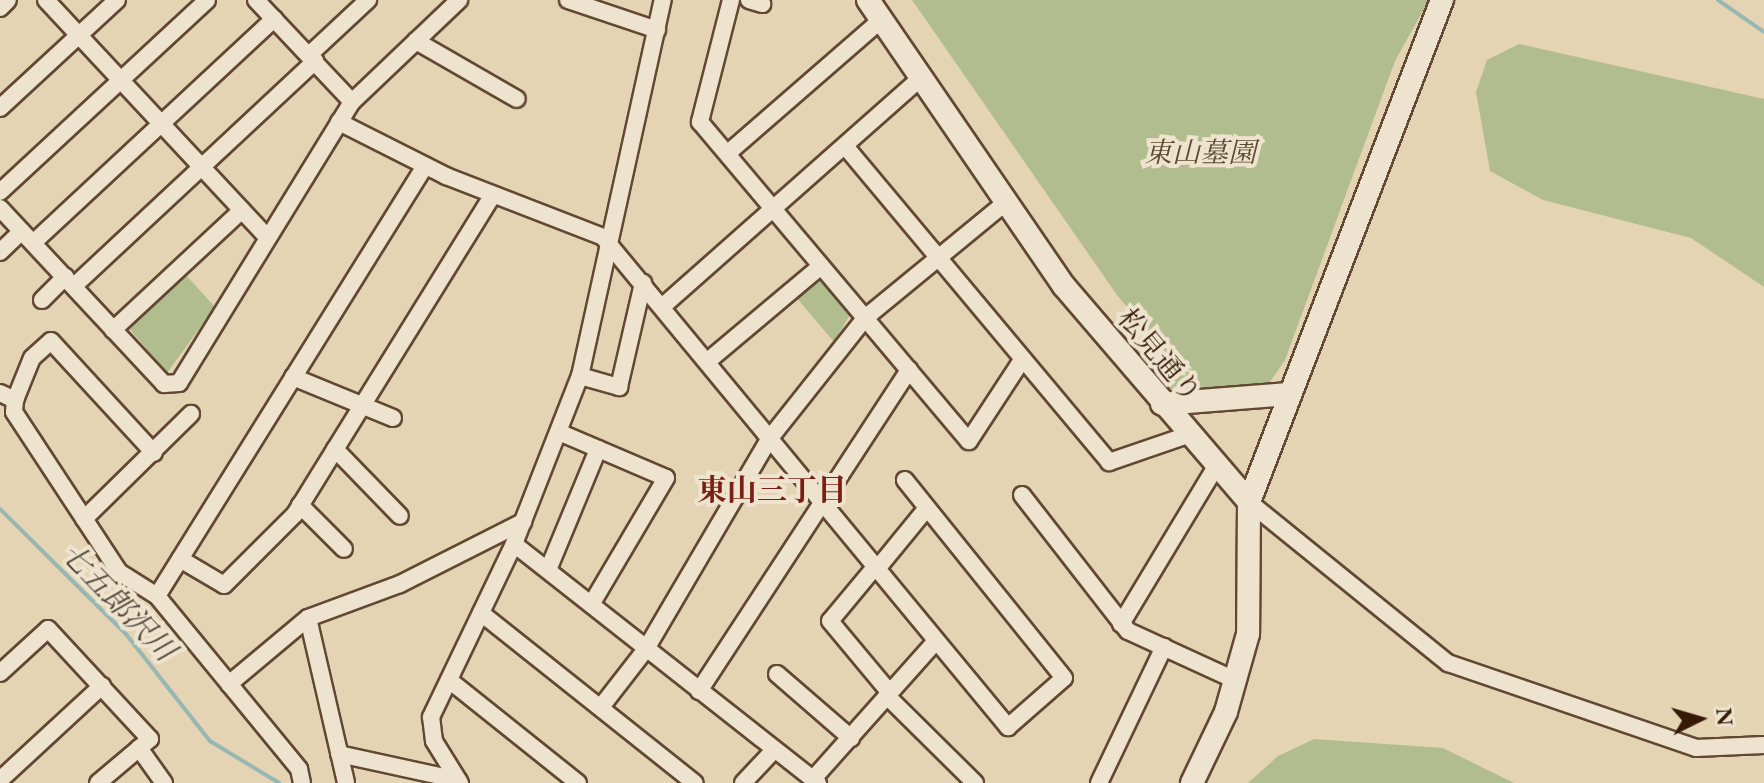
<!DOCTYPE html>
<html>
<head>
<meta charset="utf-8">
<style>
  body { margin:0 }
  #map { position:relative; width:1764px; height:783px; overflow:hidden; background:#e5d4b4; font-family:"EB Garamond","Noto Serif JP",serif }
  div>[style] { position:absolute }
  .green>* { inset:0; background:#b1bd8f }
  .stream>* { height:4px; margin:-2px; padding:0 2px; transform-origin:2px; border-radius:2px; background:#96b7b2 }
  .roads { filter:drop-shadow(2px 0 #624833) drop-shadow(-2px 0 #624833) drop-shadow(0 2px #624833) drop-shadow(0 -2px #624833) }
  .street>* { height:16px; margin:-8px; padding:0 8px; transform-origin:8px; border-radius:8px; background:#eee3ce }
  .secondary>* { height:22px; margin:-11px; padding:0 11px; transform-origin:11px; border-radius:11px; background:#eee3ce }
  span { translate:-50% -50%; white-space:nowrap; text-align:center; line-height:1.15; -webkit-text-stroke:8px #eee3ce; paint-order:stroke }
  .park-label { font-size:28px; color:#5b4b30; font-style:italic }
  .street-label { font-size:28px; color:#361a08 }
  .neighbourhood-label { font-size:30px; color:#7a1f14; font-weight:700 }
  .water-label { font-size:30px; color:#53493b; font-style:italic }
  .north { position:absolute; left:1660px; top:679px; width:80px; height:80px; -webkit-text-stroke:6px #eee3ce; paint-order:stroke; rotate:85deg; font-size:22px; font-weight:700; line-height:32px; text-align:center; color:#361a08 }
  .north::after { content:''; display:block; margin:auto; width:28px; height:36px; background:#361a08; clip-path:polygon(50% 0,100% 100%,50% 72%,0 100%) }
</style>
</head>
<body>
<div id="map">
  <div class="green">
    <div style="clip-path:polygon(912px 0,1429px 0,1395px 61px,1285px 360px,1268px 385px,1168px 389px,1150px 374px,1167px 355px,1117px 295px)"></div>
    <div style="clip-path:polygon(1519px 44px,1764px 99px,1764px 287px,1691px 238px,1543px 200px,1490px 171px,1476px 92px,1487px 60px)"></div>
    <div style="clip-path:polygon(184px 273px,215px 307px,167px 373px,127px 326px)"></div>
    <div style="clip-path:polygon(817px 278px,851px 313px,834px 342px,795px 296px)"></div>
    <div style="clip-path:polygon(1314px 739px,1443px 748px,1514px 783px,1248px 783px,1278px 756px)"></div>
  </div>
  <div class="stream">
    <div style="left:1718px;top:0;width:56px;rotate:34.8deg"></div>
    <div style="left:0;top:509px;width:177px;rotate:44.8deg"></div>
    <div style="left:126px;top:634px;width:136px;rotate:51.9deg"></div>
    <div style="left:210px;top:741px;width:81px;rotate:31.3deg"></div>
  </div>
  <div class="roads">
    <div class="street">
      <div style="left:46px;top:0;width:324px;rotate:47deg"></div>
      <div style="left:256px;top:0;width:140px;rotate:46.7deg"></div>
      <div style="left:568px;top:0;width:94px;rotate:18.6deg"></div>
      <div style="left:731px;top:0;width:126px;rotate:104.3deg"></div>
      <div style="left:700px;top:122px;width:417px;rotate:49.9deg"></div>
      <div style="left:969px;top:441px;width:97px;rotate:-56.8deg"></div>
      <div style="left:749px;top:0;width:14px;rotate:17deg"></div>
      <div style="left:0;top:8px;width:11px;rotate:-45deg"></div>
      <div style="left:416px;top:41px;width:116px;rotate:29.9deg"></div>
      <div style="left:309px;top:55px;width:81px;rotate:-43deg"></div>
      <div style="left:0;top:108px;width:159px;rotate:-42.7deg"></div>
      <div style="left:339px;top:122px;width:120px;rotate:26.8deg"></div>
      <div style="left:446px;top:176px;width:168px;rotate:21.2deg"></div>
      <div style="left:603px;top:237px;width:636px;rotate:50.43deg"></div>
      <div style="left:1008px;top:727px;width:74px;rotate:-41.2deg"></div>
      <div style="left:1064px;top:678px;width:254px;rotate:-128.8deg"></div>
      <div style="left:845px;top:146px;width:412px;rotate:50.1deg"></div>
      <div style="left:1109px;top:462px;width:83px;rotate:-18.9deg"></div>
      <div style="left:728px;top:153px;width:203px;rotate:-41deg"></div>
      <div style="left:0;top:192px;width:282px;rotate:-42.8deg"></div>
      <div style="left:0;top:208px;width:241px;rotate:47deg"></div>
      <div style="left:164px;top:384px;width:15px;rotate:-4deg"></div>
      <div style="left:179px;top:383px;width:330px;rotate:-58.4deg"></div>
      <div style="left:352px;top:102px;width:148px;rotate:-43.6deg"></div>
      <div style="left:34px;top:242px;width:328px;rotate:-42.9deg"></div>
      <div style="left:0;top:252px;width:30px;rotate:-44deg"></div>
      <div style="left:74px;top:286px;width:330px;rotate:-43deg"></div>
      <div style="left:42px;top:300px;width:33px;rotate:-45deg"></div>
      <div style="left:663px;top:306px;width:344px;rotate:-41.5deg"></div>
      <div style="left:113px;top:330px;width:176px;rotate:-42.9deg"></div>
      <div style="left:709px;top:360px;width:146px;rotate:-40deg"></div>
      <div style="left:580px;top:376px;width:41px;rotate:15.8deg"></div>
      <div style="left:619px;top:387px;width:107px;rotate:-77deg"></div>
      <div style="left:293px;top:377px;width:108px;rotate:22.3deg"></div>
      <div style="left:0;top:393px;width:17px;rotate:25deg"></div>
      <div style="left:15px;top:400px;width:12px;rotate:95deg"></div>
      <div style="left:14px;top:412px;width:191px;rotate:56.7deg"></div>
      <div style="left:119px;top:572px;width:45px;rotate:32.3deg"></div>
      <div style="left:157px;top:596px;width:224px;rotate:50.6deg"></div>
      <div style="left:299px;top:769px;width:14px;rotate:78deg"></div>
      <div style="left:15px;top:400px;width:45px;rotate:-68deg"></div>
      <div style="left:32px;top:358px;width:25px;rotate:-42deg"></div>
      <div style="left:51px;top:341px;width:152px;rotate:47.4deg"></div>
      <div style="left:561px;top:433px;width:114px;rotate:23.2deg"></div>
      <div style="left:666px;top:478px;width:147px;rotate:120.6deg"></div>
      <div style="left:335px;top:449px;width:93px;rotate:45.9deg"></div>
      <div style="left:1022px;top:495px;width:172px;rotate:52.1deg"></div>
      <div style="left:1128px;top:631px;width:120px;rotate:24.6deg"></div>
      <div style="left:1249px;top:502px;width:256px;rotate:39deg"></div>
      <div style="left:1448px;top:663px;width:262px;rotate:18.9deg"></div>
      <div style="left:1696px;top:748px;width:68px;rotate:-2.5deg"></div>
      <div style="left:300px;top:505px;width:62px;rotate:45deg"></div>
      <div style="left:84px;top:519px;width:150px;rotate:-44.5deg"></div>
      <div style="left:514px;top:544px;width:387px;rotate:38.2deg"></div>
      <div style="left:180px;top:559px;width:51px;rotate:30.6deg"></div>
      <div style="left:224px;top:585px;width:100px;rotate:-45deg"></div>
      <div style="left:295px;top:514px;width:375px;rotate:-58.2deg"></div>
      <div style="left:875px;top:567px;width:70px;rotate:129.8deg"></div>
      <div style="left:830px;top:621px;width:94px;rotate:50.2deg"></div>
      <div style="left:877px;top:569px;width:79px;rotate:-50.7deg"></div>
      <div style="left:548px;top:570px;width:131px;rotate:-67.5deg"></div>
      <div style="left:157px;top:596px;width:507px;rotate:-58.07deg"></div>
      <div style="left:481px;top:613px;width:273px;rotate:38.5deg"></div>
      <div style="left:308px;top:618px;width:169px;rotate:77deg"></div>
      <div style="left:1121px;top:624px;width:182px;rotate:-58.9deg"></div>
      <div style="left:0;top:673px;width:65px;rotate:-42.5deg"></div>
      <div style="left:48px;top:629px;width:150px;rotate:47.2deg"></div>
      <div style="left:150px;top:739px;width:68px;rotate:139.8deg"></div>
      <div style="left:777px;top:674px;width:98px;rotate:40.9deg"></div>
      <div style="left:449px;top:680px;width:165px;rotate:38.6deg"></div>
      <div style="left:229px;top:684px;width:103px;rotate:-39.9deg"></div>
      <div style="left:308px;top:618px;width:98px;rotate:-20.3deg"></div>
      <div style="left:400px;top:584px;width:138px;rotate:-26.8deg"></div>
      <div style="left:699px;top:691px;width:384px;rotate:-56.8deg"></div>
      <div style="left:887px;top:696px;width:124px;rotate:44.7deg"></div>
      <div style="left:601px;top:707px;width:73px;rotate:-52.2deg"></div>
      <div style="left:646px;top:649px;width:245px;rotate:-59.6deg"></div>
      <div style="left:770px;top:438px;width:153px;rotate:-51.6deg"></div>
      <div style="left:865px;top:318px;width:183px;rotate:-39.4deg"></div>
      <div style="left:139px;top:748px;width:43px;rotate:54.5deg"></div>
      <div style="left:339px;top:754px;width:122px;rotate:12.3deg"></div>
      <div style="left:813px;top:779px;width:185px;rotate:-48.3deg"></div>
      <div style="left:0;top:780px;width:139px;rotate:-42.7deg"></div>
      <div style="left:460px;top:783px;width:49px;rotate:-121.8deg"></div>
      <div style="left:434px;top:741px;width:24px;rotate:-97deg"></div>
      <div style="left:431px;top:717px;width:192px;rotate:-64.4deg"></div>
      <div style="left:514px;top:544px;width:180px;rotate:-68.6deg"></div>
      <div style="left:580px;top:376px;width:385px;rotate:-77.6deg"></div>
      <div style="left:743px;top:783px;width:45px;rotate:-46.8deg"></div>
      <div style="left:1099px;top:783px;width:151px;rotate:-64.5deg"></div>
    </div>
    <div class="secondary">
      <div style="left:868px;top:0;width:347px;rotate:55.6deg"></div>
      <div style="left:1064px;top:286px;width:284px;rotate:49.4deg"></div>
      <div style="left:1249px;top:502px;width:132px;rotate:90.4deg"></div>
      <div style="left:1248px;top:634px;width:81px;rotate:105.8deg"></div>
      <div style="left:1226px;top:712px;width:79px;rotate:115.6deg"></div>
      <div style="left:1162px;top:404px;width:127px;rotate:-4.5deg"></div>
      <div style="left:1249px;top:502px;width:538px;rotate:-68.97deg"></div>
    </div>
  </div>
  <div class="park-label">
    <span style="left:1200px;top:152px">東山墓園</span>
  </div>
  <div class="street-label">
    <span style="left:1160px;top:355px;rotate:50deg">松見通り</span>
  </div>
  <div class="neighbourhood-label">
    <span style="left:772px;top:490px">東山三丁目</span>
  </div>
  <div class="water-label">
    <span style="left:118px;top:602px;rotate:46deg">七五郎沢川</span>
  </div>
  <div class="north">N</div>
</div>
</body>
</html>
